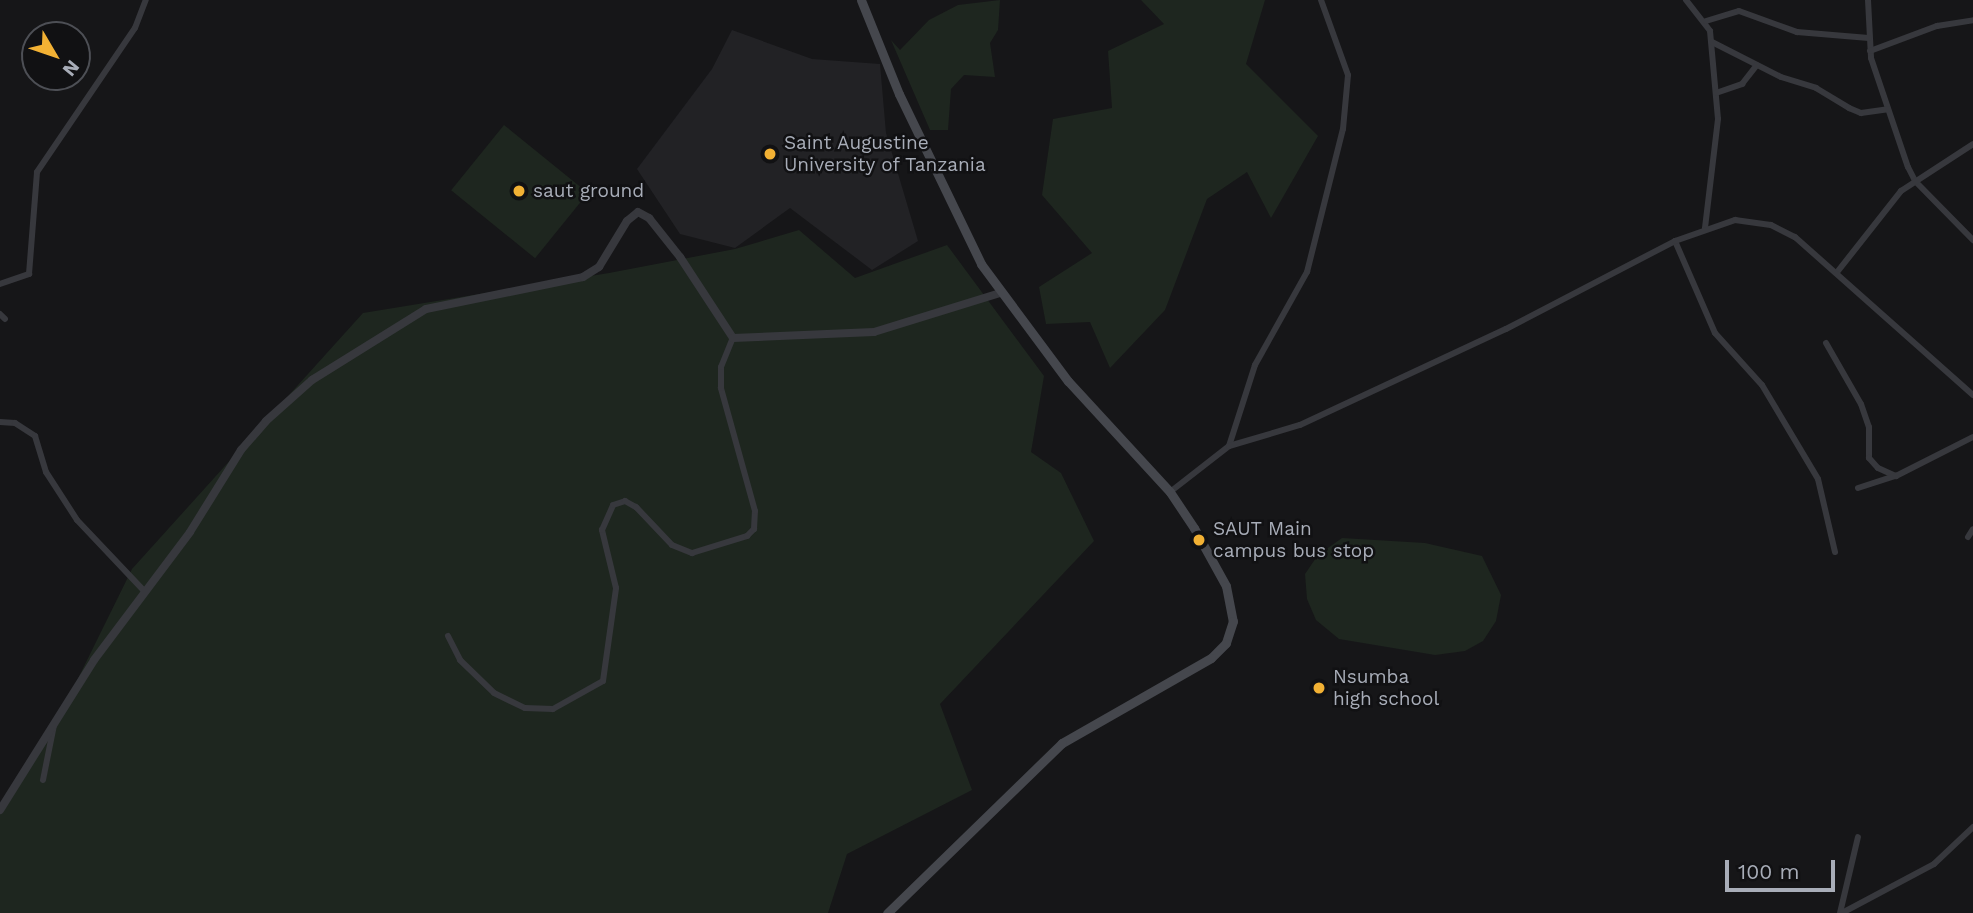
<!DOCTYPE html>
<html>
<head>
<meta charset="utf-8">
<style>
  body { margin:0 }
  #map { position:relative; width:1973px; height:913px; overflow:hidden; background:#161618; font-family:"Work Sans",sans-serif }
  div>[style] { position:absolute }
  .built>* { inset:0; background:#222225 }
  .green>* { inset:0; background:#1e261f; transform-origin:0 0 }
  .minor>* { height:6px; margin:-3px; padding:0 3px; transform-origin:3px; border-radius:3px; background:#37383d }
  .tertiary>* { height:8px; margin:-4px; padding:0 4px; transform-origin:4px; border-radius:4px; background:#37383d }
  .secondary>* { height:9px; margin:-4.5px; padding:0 4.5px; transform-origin:4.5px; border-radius:4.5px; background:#45474d }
  .dots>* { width:19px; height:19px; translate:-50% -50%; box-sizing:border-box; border:4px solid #111113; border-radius:50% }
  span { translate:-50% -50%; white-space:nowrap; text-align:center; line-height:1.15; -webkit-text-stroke:5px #111113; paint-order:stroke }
  .poi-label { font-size:19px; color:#a8adb8 }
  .left { translate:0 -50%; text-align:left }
  .north { position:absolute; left:21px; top:21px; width:70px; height:70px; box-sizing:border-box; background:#111113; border:2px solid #4d4f55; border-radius:50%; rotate:129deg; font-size:19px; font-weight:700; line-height:28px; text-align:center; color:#a8adb8 }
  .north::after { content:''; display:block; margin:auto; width:24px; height:32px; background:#f2b134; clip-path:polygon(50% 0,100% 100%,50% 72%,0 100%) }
  .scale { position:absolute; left:1725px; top:860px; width:110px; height:32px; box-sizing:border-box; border:4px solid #a8adb8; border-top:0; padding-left:9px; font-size:21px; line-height:24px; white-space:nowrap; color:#a8adb8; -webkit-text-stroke:5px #111113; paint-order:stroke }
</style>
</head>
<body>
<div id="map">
  <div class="built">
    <div style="clip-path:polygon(732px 30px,812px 59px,880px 64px,886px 133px,918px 241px,872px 270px,790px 208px,735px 248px,680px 234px,637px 169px,712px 69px)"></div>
  </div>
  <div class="green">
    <div style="clip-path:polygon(1000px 0,998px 30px,990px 43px,995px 77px,964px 75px,951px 89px,948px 130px,930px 130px,891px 40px,900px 50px,929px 20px,958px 5px)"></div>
    <div style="clip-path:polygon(1141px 0,1265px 0,1246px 64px,1318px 136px,1271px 218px,1247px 172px,1207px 199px,1165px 310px,1110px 368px,1090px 322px,1046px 324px,1039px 287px,1092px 253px,1042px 195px,1053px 119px,1112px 108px,1108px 51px,1164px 24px)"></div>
    <div style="left:504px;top:125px;width:108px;height:84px;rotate:39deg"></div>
    <div style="clip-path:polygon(799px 230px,855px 278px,947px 245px,1044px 376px,1031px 452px,1061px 473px,1094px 541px,940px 704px,972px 790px,847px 854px,828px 913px,0 913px,0 808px,59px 717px,132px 569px,363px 313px,609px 273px,735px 249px)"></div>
    <div style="clip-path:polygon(1342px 538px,1425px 543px,1482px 556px,1501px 595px,1496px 621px,1483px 641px,1465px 651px,1435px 655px,1339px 639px,1316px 620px,1307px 599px,1305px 574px,1318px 555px)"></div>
  </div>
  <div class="minor">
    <div style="left:1686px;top:0;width:39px;rotate:52deg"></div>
    <div style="left:1710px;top:31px;width:88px;rotate:84.8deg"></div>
    <div style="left:1718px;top:119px;width:110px;rotate:96.8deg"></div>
    <div style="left:1868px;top:0;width:58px;rotate:87deg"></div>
    <div style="left:1871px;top:58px;width:115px;rotate:71.3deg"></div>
    <div style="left:1908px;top:167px;width:16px;rotate:63deg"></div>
    <div style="left:1915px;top:181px;width:83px;rotate:45.5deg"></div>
    <div style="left:1706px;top:21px;width:34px;rotate:-17deg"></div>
    <div style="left:1739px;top:11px;width:62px;rotate:19.9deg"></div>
    <div style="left:1797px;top:32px;width:72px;rotate:4.8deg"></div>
    <div style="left:1712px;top:42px;width:77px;rotate:26.9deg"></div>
    <div style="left:1781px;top:77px;width:37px;rotate:17deg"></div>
    <div style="left:1816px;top:88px;width:39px;rotate:31deg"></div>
    <div style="left:1849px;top:108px;width:13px;rotate:23deg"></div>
    <div style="left:1861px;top:113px;width:27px;rotate:-8deg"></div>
    <div style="left:1870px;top:51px;width:72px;rotate:-20.5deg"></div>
    <div style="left:1937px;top:26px;width:36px;rotate:-9deg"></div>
    <div style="left:1716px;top:93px;width:28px;rotate:-19deg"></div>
    <div style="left:1742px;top:84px;width:24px;rotate:-52deg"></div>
    <div style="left:1675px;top:241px;width:100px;rotate:66.5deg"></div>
    <div style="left:1715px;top:333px;width:70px;rotate:47.9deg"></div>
    <div style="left:1762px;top:385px;width:109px;rotate:59.2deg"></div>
    <div style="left:1818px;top:479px;width:75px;rotate:76.9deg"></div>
    <div style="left:1838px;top:271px;width:102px;rotate:-51.8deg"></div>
    <div style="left:1901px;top:191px;width:86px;rotate:-33.1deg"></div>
    <div style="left:0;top:284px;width:31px;rotate:-19deg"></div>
    <div style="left:29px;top:274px;width:102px;rotate:-85.5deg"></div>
    <div style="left:37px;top:172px;width:174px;rotate:-55.8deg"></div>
    <div style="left:135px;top:28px;width:30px;rotate:-69deg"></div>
    <div style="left:0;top:314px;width:7px;rotate:45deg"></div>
    <div style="left:1826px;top:343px;width:70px;rotate:60.2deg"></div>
    <div style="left:1861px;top:404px;width:24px;rotate:71deg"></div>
    <div style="left:1869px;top:427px;width:31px;rotate:90deg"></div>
    <div style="left:1869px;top:458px;width:13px;rotate:48deg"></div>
    <div style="left:1878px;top:468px;width:20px;rotate:24deg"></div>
    <div style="left:1896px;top:476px;width:86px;rotate:-26.9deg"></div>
    <div style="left:0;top:422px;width:15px;rotate:4deg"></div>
    <div style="left:15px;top:423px;width:24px;rotate:33deg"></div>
    <div style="left:35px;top:436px;width:38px;rotate:73deg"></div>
    <div style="left:46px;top:472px;width:57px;rotate:57.1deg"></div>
    <div style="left:77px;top:520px;width:99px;rotate:46.6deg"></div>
    <div style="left:1229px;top:446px;width:85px;rotate:-72.2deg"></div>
    <div style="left:1255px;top:365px;width:107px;rotate:-60.8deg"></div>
    <div style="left:1307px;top:272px;width:147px;rotate:-75.9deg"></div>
    <div style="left:1343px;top:129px;width:54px;rotate:-84.7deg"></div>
    <div style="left:1348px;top:75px;width:80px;rotate:-109.8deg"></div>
    <div style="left:1858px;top:488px;width:40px;rotate:-18deg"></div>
    <div style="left:1170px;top:492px;width:75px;rotate:-37.9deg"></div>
    <div style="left:1229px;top:446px;width:74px;rotate:-16.5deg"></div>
    <div style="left:1300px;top:425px;width:227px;rotate:-25deg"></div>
    <div style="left:1506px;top:329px;width:191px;rotate:-27.5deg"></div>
    <div style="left:1675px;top:241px;width:64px;rotate:-19.3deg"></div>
    <div style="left:1735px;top:220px;width:36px;rotate:8deg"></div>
    <div style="left:1771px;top:225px;width:27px;rotate:27deg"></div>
    <div style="left:1795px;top:237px;width:238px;rotate:41.6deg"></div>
    <div style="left:1968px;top:537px;width:9px;rotate:-58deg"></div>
    <div style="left:448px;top:636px;width:27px;rotate:63deg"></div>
    <div style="left:460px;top:660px;width:47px;rotate:44.1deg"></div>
    <div style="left:494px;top:693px;width:34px;rotate:26deg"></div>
    <div style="left:525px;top:708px;width:28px;rotate:2deg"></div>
    <div style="left:553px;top:709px;width:57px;rotate:-29.2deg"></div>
    <div style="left:603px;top:681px;width:94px;rotate:-82deg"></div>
    <div style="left:616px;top:588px;width:60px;rotate:-103.6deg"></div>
    <div style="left:602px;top:530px;width:27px;rotate:-66deg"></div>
    <div style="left:613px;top:505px;width:13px;rotate:-18deg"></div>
    <div style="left:625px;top:501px;width:13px;rotate:29deg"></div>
    <div style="left:636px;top:507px;width:52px;rotate:46.5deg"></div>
    <div style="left:672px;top:545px;width:22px;rotate:22deg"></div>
    <div style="left:692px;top:553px;width:58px;rotate:-17.2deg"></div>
    <div style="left:747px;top:536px;width:10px;rotate:-45deg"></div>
    <div style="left:754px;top:529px;width:18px;rotate:-87deg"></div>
    <div style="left:755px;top:511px;width:128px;rotate:-105.5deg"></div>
    <div style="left:721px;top:388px;width:21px;rotate:-90deg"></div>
    <div style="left:721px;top:367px;width:31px;rotate:-68deg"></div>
    <div style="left:43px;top:780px;width:56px;rotate:-78.7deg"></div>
    <div style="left:1840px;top:913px;width:78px;rotate:-76.7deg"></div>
    <div style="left:1842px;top:913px;width:104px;rotate:-28deg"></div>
    <div style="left:1934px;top:864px;width:54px;rotate:-43.5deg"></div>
  </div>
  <div class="tertiary">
    <div style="left:0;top:810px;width:177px;rotate:-57.9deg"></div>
    <div style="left:94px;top:660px;width:160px;rotate:-53.1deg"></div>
    <div style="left:190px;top:532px;width:97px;rotate:-58.1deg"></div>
    <div style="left:241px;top:450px;width:38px;rotate:-49deg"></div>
    <div style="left:266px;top:421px;width:62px;rotate:-41.7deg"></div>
    <div style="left:312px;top:380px;width:134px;rotate:-31.9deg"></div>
    <div style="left:426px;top:309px;width:160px;rotate:-11.5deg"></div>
    <div style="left:583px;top:277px;width:19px;rotate:-32deg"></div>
    <div style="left:599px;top:267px;width:54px;rotate:-58.7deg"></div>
    <div style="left:627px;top:221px;width:14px;rotate:-39deg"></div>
    <div style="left:638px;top:212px;width:13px;rotate:29deg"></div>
    <div style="left:649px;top:218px;width:50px;rotate:51.5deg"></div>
    <div style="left:680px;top:257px;width:97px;rotate:56.8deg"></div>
    <div style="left:733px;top:338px;width:141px;rotate:-2.4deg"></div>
    <div style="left:874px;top:332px;width:132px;rotate:-17.2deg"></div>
  </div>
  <div class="secondary">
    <div style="left:861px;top:0;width:101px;rotate:68deg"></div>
    <div style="left:899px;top:94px;width:189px;rotate:64.2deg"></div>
    <div style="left:981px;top:264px;width:146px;rotate:53.4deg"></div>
    <div style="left:1068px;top:381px;width:151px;rotate:47.4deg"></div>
    <div style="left:1170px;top:492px;width:43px;rotate:56.3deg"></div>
    <div style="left:1194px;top:528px;width:66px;rotate:61.1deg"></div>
    <div style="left:1226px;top:586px;width:36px;rotate:79deg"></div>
    <div style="left:1233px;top:621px;width:23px;rotate:108deg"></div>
    <div style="left:1226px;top:643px;width:21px;rotate:135deg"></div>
    <div style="left:1211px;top:658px;width:172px;rotate:150.3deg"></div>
    <div style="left:1062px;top:743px;width:244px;rotate:135.8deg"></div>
  </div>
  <div class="dots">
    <div style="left:770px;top:154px;background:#f2b134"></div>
    <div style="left:519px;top:191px;background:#f2b134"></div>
    <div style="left:1199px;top:540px;background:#f2b134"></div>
    <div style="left:1319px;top:688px;background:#f2b134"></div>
  </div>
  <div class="poi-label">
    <span class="left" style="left:784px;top:154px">Saint Augustine<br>University of Tanzania</span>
    <span class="left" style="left:533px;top:191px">saut ground</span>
    <span class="left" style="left:1213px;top:540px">SAUT Main<br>campus bus stop</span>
    <span class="left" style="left:1333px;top:688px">Nsumba<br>high school</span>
  </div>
  <div class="north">N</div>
  <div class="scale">100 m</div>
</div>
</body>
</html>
